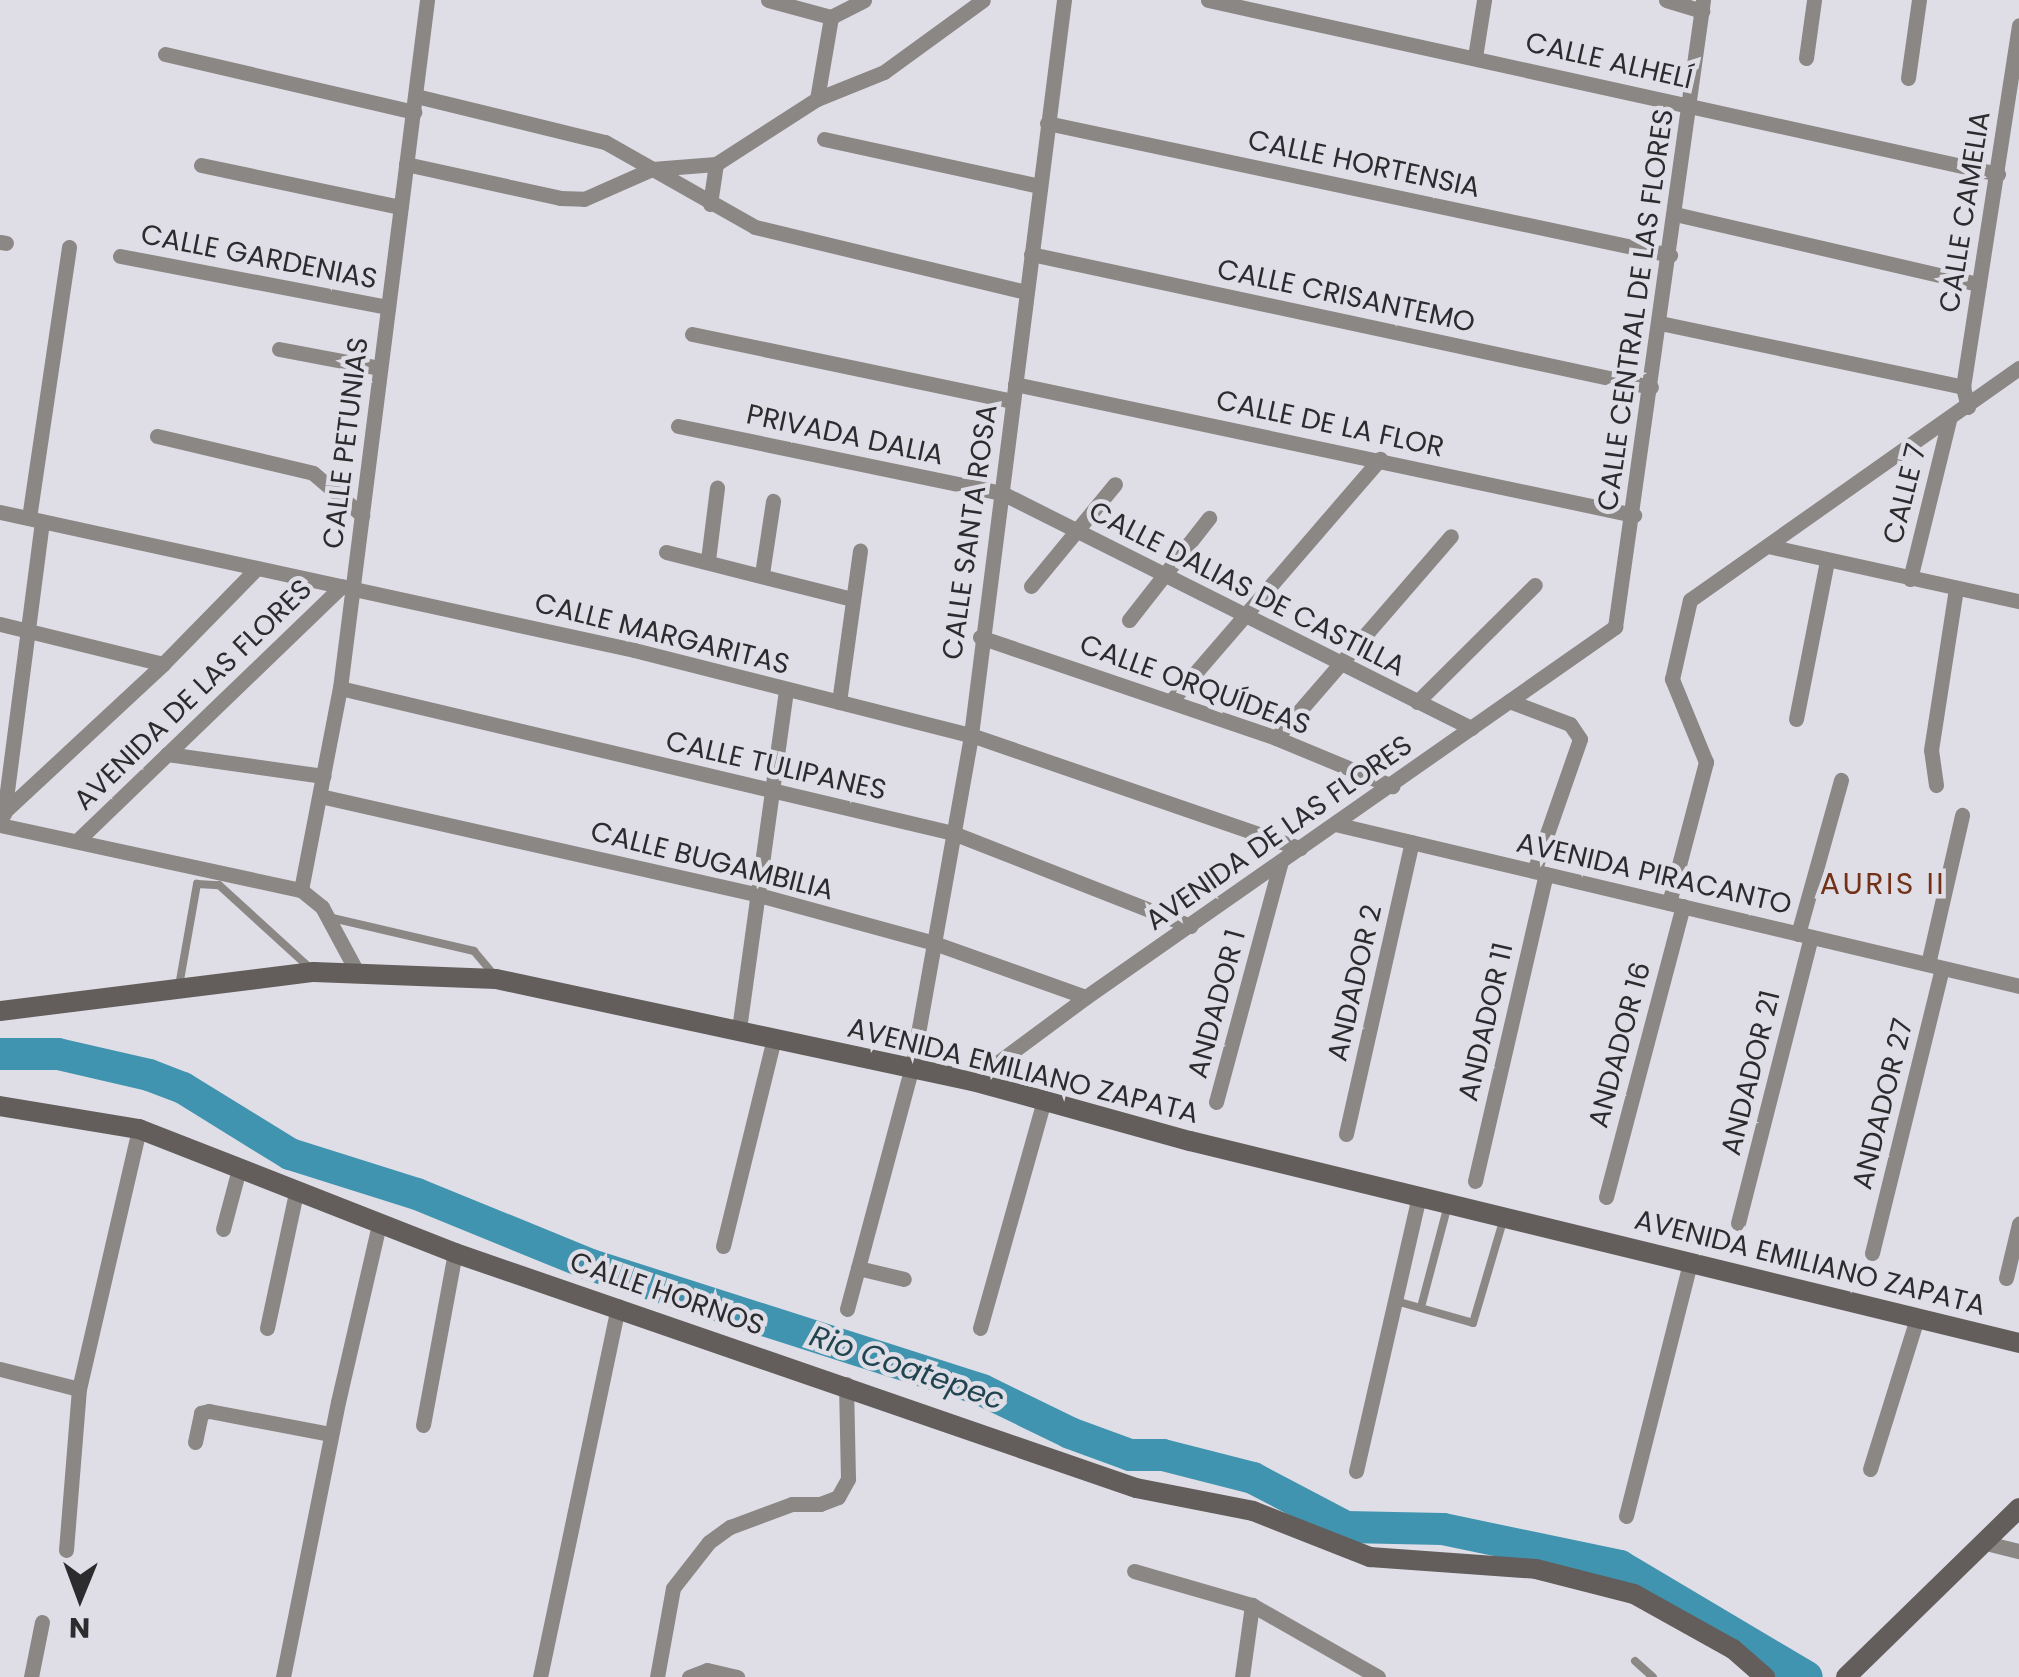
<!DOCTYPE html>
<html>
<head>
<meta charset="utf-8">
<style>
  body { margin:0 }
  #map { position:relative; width:2019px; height:1677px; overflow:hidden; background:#dfdee7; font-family:Poppins,sans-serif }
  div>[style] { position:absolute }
  .river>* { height:32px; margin:-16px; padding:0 16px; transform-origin:16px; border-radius:16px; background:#4194af }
  .lane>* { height:8px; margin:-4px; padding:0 4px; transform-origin:4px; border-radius:4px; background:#8b8785 }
  .street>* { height:15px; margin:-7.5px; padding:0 7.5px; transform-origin:7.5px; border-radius:7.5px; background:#8b8785 }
  .secondary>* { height:20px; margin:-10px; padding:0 10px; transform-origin:10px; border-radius:10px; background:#635d5b }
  span { translate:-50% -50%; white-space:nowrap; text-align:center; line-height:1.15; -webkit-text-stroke:9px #dfdee7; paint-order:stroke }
  .street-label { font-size:28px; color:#2c2c2f }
  .neighbourhood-label { font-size:30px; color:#733217; letter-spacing:2.5px }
  .water-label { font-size:30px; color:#204551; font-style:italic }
  .north { position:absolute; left:30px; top:1547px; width:100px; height:100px; -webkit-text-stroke:8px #dfdee7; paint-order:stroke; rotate:181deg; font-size:28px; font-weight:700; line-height:40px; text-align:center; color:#2c2c2f }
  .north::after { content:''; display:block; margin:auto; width:35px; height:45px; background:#2c2c2f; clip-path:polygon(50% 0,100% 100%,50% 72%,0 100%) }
</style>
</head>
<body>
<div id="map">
  <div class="river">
    <div style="left:0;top:1054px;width:58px"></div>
    <div style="left:58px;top:1054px;width:93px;rotate:13deg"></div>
    <div style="left:149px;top:1075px;width:36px;rotate:21deg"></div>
    <div style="left:183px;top:1088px;width:126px;rotate:31.7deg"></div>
    <div style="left:290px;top:1154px;width:133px;rotate:17.5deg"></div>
    <div style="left:417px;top:1194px;width:188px;rotate:22.2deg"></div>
    <div style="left:591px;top:1265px;width:410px;rotate:17.7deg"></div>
    <div style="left:982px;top:1390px;width:98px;rotate:26deg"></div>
    <div style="left:1070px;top:1433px;width:64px;rotate:20.1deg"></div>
    <div style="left:1130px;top:1455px;width:33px"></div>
    <div style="left:1163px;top:1455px;width:93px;rotate:14.3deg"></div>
    <div style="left:1253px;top:1478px;width:105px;rotate:27.8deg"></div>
    <div style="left:1346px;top:1527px;width:97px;rotate:1.2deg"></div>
    <div style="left:1443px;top:1529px;width:181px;rotate:11.8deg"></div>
    <div style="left:1620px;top:1566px;width:217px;rotate:30.7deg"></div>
  </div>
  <div class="lane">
    <div style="left:328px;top:917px;width:150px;rotate:13.1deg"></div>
    <div style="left:474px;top:951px;width:31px;rotate:50deg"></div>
    <div style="left:179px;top:986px;width:104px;rotate:-80deg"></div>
    <div style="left:197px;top:884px;width:22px;rotate:3deg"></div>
    <div style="left:219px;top:885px;width:125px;rotate:42.4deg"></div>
    <div style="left:1396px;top:1301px;width:80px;rotate:15.9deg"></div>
    <div style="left:1473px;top:1323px;width:106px;rotate:-73.6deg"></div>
    <div style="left:1421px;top:1307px;width:106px;rotate:-75.2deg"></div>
    <div style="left:1635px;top:1661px;width:24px;rotate:42deg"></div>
  </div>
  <div class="street">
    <div style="left:768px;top:0;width:65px;rotate:15.1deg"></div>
    <div style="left:831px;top:17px;width:37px;rotate:-27deg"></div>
    <div style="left:1208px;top:0;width:809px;rotate:12.42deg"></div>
    <div style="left:1666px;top:0;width:38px;rotate:17deg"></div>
    <div style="left:165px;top:54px;width:256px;rotate:13.1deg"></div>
    <div style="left:1475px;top:57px;width:58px;rotate:-81deg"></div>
    <div style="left:1806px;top:58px;width:59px;rotate:-82.1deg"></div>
    <div style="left:1908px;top:78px;width:79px;rotate:-82deg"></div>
    <div style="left:416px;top:96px;width:195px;rotate:13.7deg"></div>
    <div style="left:605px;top:142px;width:172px;rotate:29.5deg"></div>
    <div style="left:755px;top:227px;width:278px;rotate:13.5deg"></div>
    <div style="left:817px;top:99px;width:83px;rotate:-80.3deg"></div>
    <div style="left:1047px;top:123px;width:637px;rotate:11.96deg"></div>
    <div style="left:824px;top:139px;width:220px;rotate:12.3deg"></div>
    <div style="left:406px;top:164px;width:158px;rotate:12.4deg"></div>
    <div style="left:560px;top:198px;width:24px;rotate:2deg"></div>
    <div style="left:584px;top:199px;width:74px;rotate:-23.8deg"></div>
    <div style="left:652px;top:169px;width:64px;rotate:-4.5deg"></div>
    <div style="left:716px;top:164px;width:120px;rotate:-32.8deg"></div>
    <div style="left:817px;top:99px;width:72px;rotate:-21.9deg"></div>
    <div style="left:884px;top:72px;width:122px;rotate:-36deg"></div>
    <div style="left:201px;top:165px;width:204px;rotate:11.9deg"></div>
    <div style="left:710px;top:204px;width:40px;rotate:-81.5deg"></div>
    <div style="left:1675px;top:214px;width:312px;rotate:13deg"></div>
    <div style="left:0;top:242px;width:6px;rotate:9deg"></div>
    <div style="left:1031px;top:254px;width:634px;rotate:12.11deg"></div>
    <div style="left:120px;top:256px;width:273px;rotate:10.8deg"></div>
    <div style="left:1660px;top:323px;width:310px;rotate:11.9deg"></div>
    <div style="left:692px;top:334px;width:328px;rotate:11.8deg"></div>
    <div style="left:279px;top:349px;width:103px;rotate:10.7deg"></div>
    <div style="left:1015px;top:384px;width:633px;rotate:11.95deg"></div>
    <div style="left:1968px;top:407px;width:21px;rotate:-104deg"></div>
    <div style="left:1963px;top:387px;width:366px;rotate:-81.2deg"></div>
    <div style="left:678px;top:426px;width:331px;rotate:11.7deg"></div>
    <div style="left:1002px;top:493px;width:525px;rotate:26.61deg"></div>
    <div style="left:157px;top:436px;width:160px;rotate:13.3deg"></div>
    <div style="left:313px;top:473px;width:65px;rotate:40.6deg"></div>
    <div style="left:0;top:512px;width:649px;rotate:12.28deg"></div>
    <div style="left:634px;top:650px;width:348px;rotate:14.2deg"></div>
    <div style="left:971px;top:735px;width:348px;rotate:19deg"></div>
    <div style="left:29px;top:518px;width:274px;rotate:-81.6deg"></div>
    <div style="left:1768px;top:546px;width:257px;rotate:12.4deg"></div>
    <div style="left:666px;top:552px;width:192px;rotate:14.2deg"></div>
    <div style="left:708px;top:560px;width:73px;rotate:-82.9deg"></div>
    <div style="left:762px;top:574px;width:74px;rotate:-81.4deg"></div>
    <div style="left:1910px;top:579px;width:164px;rotate:-76.2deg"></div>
    <div style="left:1031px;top:586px;width:132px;rotate:-50.5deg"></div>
    <div style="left:1129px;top:620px;width:130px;rotate:-51.9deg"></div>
    <div style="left:0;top:624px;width:168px;rotate:13.8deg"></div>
    <div style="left:980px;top:637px;width:313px;rotate:18.8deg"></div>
    <div style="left:1276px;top:738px;width:126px;rotate:22.5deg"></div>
    <div style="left:340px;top:688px;width:630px;rotate:13.31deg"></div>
    <div style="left:953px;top:833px;width:255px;rotate:21.4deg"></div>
    <div style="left:1171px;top:701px;width:320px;rotate:-49.2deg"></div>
    <div style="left:1509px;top:701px;width:65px;rotate:20.7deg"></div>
    <div style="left:1570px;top:724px;width:18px;rotate:56deg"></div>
    <div style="left:1580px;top:739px;width:140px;rotate:109.2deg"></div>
    <div style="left:839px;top:702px;width:153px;rotate:-82.1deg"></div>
    <div style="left:1417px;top:702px;width:166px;rotate:-44.8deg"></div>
    <div style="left:1796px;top:719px;width:161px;rotate:-78.9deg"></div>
    <div style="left:1276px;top:738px;width:267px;rotate:-49.1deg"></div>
    <div style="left:167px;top:754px;width:158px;rotate:8deg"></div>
    <div style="left:1936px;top:785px;width:35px;rotate:-98deg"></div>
    <div style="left:1931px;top:750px;width:163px;rotate:-81.2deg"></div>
    <div style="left:320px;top:796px;width:446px;rotate:12.7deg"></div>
    <div style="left:755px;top:894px;width:186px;rotate:15.3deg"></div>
    <div style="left:934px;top:943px;width:161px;rotate:19.6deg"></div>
    <div style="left:5px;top:811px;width:216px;rotate:-42.9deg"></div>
    <div style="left:163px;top:664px;width:134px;rotate:-45.6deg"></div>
    <div style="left:4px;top:814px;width:295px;rotate:-82.6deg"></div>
    <div style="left:1335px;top:824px;width:703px;rotate:13.32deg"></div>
    <div style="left:0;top:825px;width:308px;rotate:12.2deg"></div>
    <div style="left:301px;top:890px;width:27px;rotate:39deg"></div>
    <div style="left:322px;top:907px;width:74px;rotate:61.7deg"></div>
    <div style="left:78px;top:840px;width:366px;rotate:-43.9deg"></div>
    <div style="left:301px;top:890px;width:206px;rotate:-79.1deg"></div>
    <div style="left:340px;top:688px;width:693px;rotate:-82.79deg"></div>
    <div style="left:1669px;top:903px;width:146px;rotate:-75.3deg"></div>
    <div style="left:1706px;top:762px;width:90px;rotate:-112.3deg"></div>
    <div style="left:1672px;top:679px;width:81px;rotate:-77.2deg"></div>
    <div style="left:1690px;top:600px;width:403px;rotate:-35.2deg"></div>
    <div style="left:1798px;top:934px;width:160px;rotate:-74.4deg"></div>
    <div style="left:1928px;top:964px;width:153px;rotate:-77.1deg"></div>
    <div style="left:739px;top:1029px;width:342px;rotate:-82.1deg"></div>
    <div style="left:973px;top:1081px;width:141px;rotate:-36.6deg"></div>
    <div style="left:1086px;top:997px;width:646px;rotate:-34.97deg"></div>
    <div style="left:1615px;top:627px;width:633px;rotate:-82.01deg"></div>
    <div style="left:1216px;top:1102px;width:250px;rotate:-74.9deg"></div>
    <div style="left:1346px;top:1134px;width:299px;rotate:-77.3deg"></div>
    <div style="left:1475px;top:1181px;width:315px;rotate:-77deg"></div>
    <div style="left:1606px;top:1197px;width:301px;rotate:-75.2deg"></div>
    <div style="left:1738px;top:1223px;width:295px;rotate:-75.7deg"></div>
    <div style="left:223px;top:1229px;width:62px;rotate:-75.1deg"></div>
    <div style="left:723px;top:1246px;width:213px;rotate:-76.2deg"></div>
    <div style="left:1872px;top:1253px;width:293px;rotate:-76.2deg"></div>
    <div style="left:858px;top:1268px;width:47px;rotate:13.4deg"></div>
    <div style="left:2006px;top:1278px;width:56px;rotate:-76.5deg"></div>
    <div style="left:847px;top:1309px;width:251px;rotate:-75deg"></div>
    <div style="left:912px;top:1067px;width:337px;rotate:-79.9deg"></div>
    <div style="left:971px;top:735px;width:741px;rotate:-82.79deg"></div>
    <div style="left:267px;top:1328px;width:138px;rotate:-77.9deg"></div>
    <div style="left:980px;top:1328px;width:237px;rotate:-74.3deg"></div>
    <div style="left:0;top:1369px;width:81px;rotate:14.2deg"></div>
    <div style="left:423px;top:1425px;width:175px;rotate:-79.5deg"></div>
    <div style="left:195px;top:1442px;width:30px;rotate:-78deg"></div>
    <div style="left:201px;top:1413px;width:8px;rotate:-14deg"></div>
    <div style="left:209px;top:1411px;width:124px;rotate:10.7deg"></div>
    <div style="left:1870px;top:1469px;width:158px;rotate:-72.7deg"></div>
    <div style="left:1356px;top:1471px;width:281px;rotate:-77.1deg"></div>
    <div style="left:1626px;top:1516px;width:261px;rotate:-75.8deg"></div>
    <div style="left:1982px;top:1542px;width:38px;rotate:14deg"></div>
    <div style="left:66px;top:1550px;width:162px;rotate:-85.4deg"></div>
    <div style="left:79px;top:1389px;width:267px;rotate:-77deg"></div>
    <div style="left:1134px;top:1571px;width:123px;rotate:16.1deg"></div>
    <div style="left:1252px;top:1605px;width:145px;rotate:29.7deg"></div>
    <div style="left:31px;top:1677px;width:56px;rotate:-78.7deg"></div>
    <div style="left:283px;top:1677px;width:280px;rotate:-78.7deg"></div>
    <div style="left:338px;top:1402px;width:182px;rotate:-77deg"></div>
    <div style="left:540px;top:1677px;width:379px;rotate:-78.1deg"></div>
    <div style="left:657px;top:1677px;width:90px;rotate:-79.8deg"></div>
    <div style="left:673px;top:1588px;width:58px;rotate:-52deg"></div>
    <div style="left:709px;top:1542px;width:26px;rotate:-36deg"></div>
    <div style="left:730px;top:1527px;width:66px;rotate:-20.4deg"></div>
    <div style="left:792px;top:1504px;width:28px"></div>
    <div style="left:820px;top:1504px;width:19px;rotate:-21deg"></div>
    <div style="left:838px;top:1497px;width:21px;rotate:-61deg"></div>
    <div style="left:848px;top:1479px;width:95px;rotate:-91.2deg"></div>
    <div style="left:689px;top:1677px;width:19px;rotate:-21deg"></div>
    <div style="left:707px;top:1670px;width:31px;rotate:13deg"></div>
    <div style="left:1242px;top:1677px;width:73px;rotate:-82.1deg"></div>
  </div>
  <div class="secondary">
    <div style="left:0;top:1011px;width:316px;rotate:-7.1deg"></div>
    <div style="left:314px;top:972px;width:182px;rotate:2.2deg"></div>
    <div style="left:496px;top:979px;width:488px;rotate:12.1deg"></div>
    <div style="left:973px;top:1081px;width:225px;rotate:15.5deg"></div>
    <div style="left:1190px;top:1141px;width:853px;rotate:13.69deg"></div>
    <div style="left:0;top:1106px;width:141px;rotate:9.4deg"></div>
    <div style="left:139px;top:1129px;width:339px;rotate:21.4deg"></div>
    <div style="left:455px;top:1253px;width:720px;rotate:19.04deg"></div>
    <div style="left:1136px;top:1488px;width:119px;rotate:11.1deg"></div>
    <div style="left:1253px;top:1511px;width:126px;rotate:21.5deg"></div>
    <div style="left:1370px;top:1557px;width:166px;rotate:4.1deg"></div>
    <div style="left:1536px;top:1569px;width:101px;rotate:14.3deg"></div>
    <div style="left:1634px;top:1594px;width:113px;rotate:29.1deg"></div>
    <div style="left:1733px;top:1649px;width:43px;rotate:41.2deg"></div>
    <div style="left:1846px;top:1677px;width:242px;rotate:-44.3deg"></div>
  </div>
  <div class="street-label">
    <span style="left:1609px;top:61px;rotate:13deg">CALLE ALHELÍ</span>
    <span style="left:1364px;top:164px;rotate:12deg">CALLE HORTENSIA</span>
    <span style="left:1965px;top:212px;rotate:-81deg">CALLE CAMELIA</span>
    <span style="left:259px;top:257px;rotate:11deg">CALLE GARDENIAS</span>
    <span style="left:1346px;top:296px;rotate:12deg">CALLE CRISANTEMO</span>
    <span style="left:1636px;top:310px;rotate:-82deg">CALLE CENTRAL DE LAS FLORES</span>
    <span style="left:1330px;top:424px;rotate:12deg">CALLE DE LA FLOR</span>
    <span style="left:845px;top:435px;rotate:12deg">PRIVADA DALIA</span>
    <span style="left:346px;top:443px;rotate:-83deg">CALLE PETUNIAS</span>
    <span style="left:1905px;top:494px;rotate:-76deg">CALLE 7</span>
    <span style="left:970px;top:532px;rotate:-82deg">CALLE SANTA ROSA</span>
    <span style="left:1247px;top:589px;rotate:27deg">CALLE DALIAS DE CASTILLA</span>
    <span style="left:662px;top:634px;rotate:14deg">CALLE MARGARITAS</span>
    <span style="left:1195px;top:685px;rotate:20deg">CALLE ORQUÍDEAS</span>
    <span style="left:193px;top:695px;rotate:-44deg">AVENIDA DE LAS FLORES</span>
    <span style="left:776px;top:766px;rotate:13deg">CALLE TULIPANES</span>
    <span style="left:1279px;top:833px;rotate:-35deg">AVENIDA DE LAS FLORES</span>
    <span style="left:712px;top:861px;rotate:14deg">CALLE BUGAMBILIA</span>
    <span style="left:1654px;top:874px;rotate:13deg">AVENIDA PIRACANTO</span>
    <span style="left:1355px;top:983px;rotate:-77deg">ANDADOR 2</span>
    <span style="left:1217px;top:1004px;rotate:-75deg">ANDADOR 1</span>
    <span style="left:1486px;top:1022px;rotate:-77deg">ANDADOR 11</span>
    <span style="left:1620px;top:1045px;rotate:-75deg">ANDADOR 16</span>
    <span style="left:1023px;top:1071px;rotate:14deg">AVENIDA EMILIANO ZAPATA</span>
    <span style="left:1751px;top:1073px;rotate:-76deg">ANDADOR 21</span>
    <span style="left:1883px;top:1104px;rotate:-76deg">ANDADOR 27</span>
    <span style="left:1810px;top:1263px;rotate:14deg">AVENIDA EMILIANO ZAPATA</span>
    <span style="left:667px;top:1294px;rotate:19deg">CALLE HORNOS</span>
  </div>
  <div class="neighbourhood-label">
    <span style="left:1883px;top:884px">AURIS II</span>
  </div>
  <div class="water-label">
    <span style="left:907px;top:1368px;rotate:19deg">Rio Coatepec</span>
  </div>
  <div class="north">N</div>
</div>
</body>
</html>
